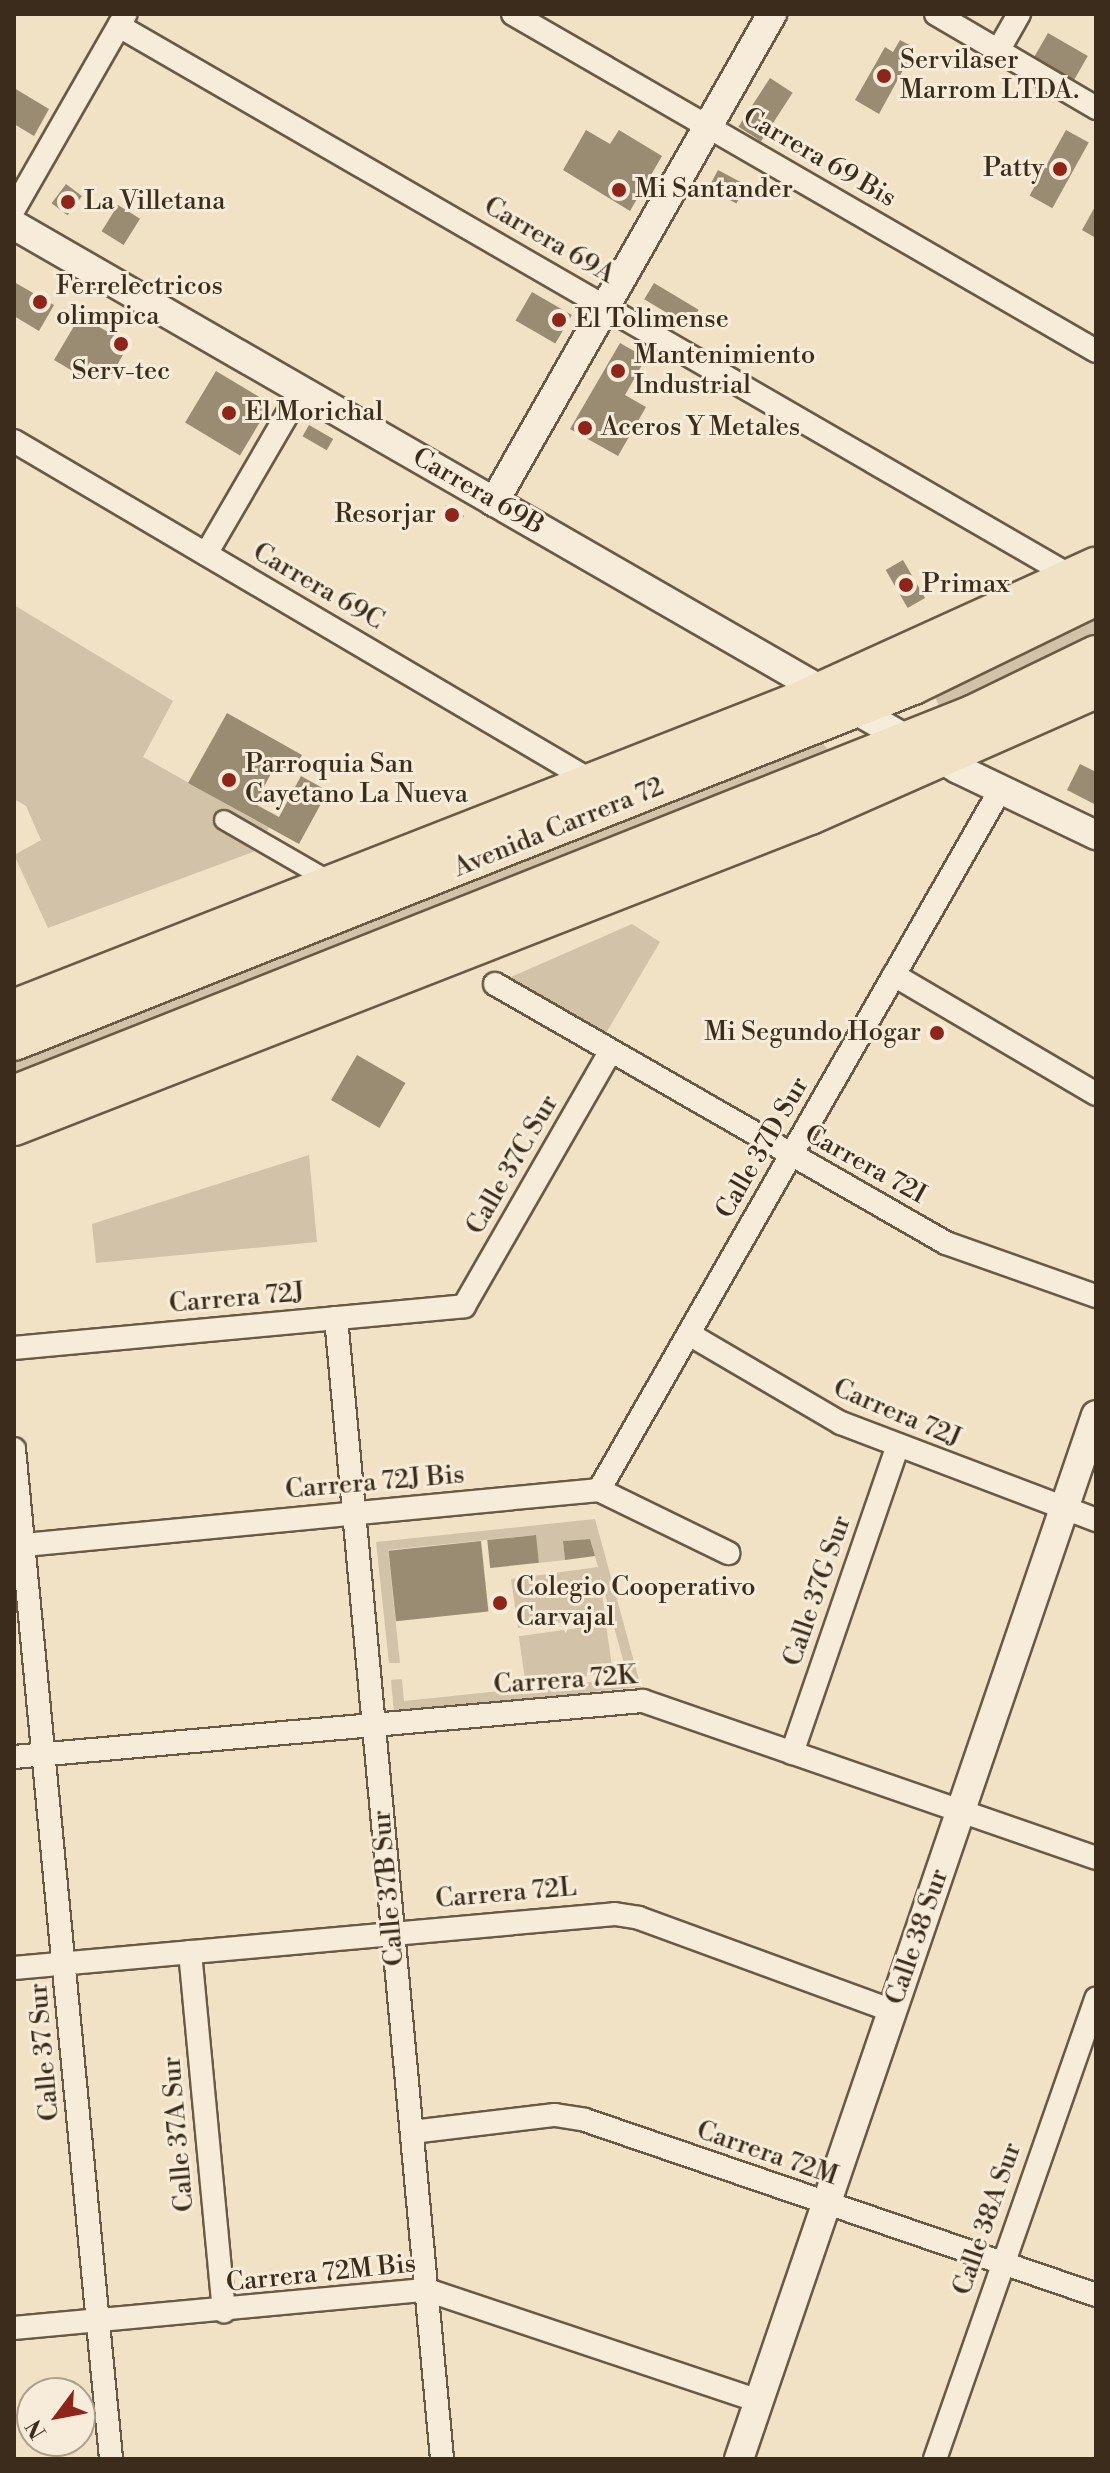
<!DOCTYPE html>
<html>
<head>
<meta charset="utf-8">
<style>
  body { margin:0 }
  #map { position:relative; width:1110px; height:2473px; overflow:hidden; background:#f1e2c5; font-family:"Libre Bodoni",serif }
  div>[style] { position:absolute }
  .green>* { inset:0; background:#d2c3a8; transform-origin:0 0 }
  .building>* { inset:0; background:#9a8b73; transform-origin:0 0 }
  .roads { filter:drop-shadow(2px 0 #695a46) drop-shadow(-2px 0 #695a46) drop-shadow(0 2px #695a46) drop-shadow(0 -2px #695a46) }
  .pedestrian>* { height:18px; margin:-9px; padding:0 9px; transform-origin:9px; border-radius:9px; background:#f6ecd9 }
  .minor>* { height:22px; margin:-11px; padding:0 11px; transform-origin:11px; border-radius:11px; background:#f6ecd9 }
  .tertiary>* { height:28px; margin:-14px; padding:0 14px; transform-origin:14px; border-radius:14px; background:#f6ecd9 }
  .trunk>* { height:38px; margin:-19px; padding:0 19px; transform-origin:19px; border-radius:19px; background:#f1e2c5 }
  .dots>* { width:22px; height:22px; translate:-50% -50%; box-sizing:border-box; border:4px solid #f6ecd9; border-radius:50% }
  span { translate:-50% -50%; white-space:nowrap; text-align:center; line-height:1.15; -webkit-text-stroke:6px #f6ecd9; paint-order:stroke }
  .poi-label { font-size:26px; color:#3c2c1b }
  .left { translate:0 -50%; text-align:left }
  .right { translate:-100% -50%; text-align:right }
  .street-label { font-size:26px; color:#3c2c1b }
  .frame { position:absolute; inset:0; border:16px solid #3c2c1b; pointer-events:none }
  .north { position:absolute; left:16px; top:2377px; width:80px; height:80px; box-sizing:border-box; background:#f6ecd9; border:2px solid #ac9f8d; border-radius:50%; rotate:238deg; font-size:22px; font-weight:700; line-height:32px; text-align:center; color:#3c2c1b }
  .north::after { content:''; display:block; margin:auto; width:28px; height:36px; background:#8f2418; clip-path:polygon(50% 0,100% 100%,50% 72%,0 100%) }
</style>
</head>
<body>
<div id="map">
  <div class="green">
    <div style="clip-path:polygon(14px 605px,173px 701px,143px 757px,269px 828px,253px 852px,48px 928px,14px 855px,41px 840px,26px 806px,14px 799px)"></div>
    <div style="clip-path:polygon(1096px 606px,1096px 639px,942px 713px,935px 697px,1043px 644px,1065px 621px)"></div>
    <div style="clip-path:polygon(821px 741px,832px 755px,14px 1087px,14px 1055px)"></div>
    <div style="clip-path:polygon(632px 924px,660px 942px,599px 1045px,495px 984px)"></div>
    <div style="clip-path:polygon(309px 1155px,317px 1242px,96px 1263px,92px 1224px)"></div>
    <div style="clip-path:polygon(595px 1519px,641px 1687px,394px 1713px,391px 1680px,402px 1679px,404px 1701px,628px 1678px,600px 1576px,605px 1617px,518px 1628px,511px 1579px,598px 1567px,590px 1539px,563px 1541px,565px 1560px,539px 1563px,535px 1535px,388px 1550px,400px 1663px,389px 1663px,376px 1542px)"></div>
    <div style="left:606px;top:1624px;width:49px;height:88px;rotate:82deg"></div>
  </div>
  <div class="building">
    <div style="left:1048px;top:33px;width:46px;height:34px;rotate:30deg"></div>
    <div style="clip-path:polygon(900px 40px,915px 48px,879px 114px,855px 100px,885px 47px,893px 52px)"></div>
    <div style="left:770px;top:78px;width:27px;height:58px;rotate:33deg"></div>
    <div style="clip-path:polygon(14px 88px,49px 109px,34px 136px,14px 124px)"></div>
    <div style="clip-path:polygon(586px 130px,610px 144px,619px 130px,662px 156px,630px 211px,563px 170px)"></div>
    <div style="left:1066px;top:130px;width:26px;height:75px;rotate:29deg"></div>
    <div style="left:718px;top:170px;width:32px;height:21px;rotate:28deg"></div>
    <div style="left:66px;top:184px;width:20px;height:24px;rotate:37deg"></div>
    <div style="left:118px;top:205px;width:26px;height:31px;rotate:32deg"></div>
    <div style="clip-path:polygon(1096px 205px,1096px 238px,1082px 230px)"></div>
    <div style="clip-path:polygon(14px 282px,54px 305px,39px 331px,14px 316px)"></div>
    <div style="left:654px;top:283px;width:52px;height:19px;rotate:31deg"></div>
    <div style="left:532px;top:292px;width:46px;height:33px;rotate:30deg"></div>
    <div style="clip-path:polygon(80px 316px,129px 344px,112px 374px,90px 362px,81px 376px,54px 360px)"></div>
    <div style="clip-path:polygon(620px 343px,646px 358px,625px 395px,646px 407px,618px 456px,570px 429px)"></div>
    <div style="left:216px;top:371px;width:64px;height:60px;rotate:31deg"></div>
    <div style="left:309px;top:425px;width:28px;height:13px;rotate:30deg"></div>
    <div style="left:446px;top:505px;width:21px;height:9px;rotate:31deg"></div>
    <div style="left:903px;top:560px;width:44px;height:20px;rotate:60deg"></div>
    <div style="clip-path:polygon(227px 713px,302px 755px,292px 772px,276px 764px,255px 804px,279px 817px,301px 776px,328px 791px,299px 844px,188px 783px)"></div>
    <div style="clip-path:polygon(1080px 764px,1096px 772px,1096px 805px,1067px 790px)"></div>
    <div style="left:357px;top:1055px;width:56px;height:52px;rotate:30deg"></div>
    <div style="left:536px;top:1535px;width:28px;height:49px;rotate:84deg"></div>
    <div style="clip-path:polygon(590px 1539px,595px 1556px,565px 1560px,563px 1541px)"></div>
    <div style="left:481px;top:1541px;width:71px;height:93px;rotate:84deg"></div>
  </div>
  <div class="roads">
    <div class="pedestrian">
      <div style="left:224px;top:820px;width:126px;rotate:30deg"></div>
    </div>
    <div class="minor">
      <div style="left:513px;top:14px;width:673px;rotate:30.03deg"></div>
      <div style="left:936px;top:14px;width:186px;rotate:30.4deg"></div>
      <div style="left:119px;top:26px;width:1103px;rotate:30.03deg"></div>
      <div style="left:998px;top:51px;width:43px;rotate:-60.4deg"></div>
      <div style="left:14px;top:209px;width:224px;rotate:-60.2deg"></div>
      <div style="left:14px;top:441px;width:672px;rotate:30.5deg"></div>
      <div style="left:206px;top:554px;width:189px;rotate:-59.8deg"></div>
      <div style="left:894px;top:975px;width:234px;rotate:30.5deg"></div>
      <div style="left:495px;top:984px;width:520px;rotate:29.87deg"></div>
      <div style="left:946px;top:1243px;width:159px;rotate:19.5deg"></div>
      <div style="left:336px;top:1318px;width:1146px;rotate:84.69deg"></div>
      <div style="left:689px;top:1334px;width:176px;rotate:30.4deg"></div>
      <div style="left:841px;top:1423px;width:273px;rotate:20.8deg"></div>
      <div style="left:14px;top:1348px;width:452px;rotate:-5.3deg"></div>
      <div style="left:464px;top:1306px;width:293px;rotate:-60.1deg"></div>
      <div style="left:14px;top:1449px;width:1015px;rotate:84.51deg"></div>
      <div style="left:599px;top:1490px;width:804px;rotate:-60.18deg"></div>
      <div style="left:14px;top:1546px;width:588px;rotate:-5.47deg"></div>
      <div style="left:599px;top:1490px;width:144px;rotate:26deg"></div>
      <div style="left:792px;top:1753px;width:323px;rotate:-71deg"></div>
      <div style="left:14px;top:1757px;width:631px;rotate:-5.09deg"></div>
      <div style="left:643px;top:1701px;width:479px;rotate:19.1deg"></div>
      <div style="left:190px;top:1952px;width:361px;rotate:84.6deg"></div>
      <div style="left:14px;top:1968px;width:603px;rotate:-5.13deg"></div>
      <div style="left:615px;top:1914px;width:24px;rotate:9deg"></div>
      <div style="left:639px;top:1918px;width:270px;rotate:20.1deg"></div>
      <div style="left:412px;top:2132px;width:144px;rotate:-6.8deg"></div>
      <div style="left:555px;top:2115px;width:30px;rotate:9deg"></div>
      <div style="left:585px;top:2120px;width:540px;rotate:18.9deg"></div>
      <div style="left:14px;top:2328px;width:415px;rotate:-5.3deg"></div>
      <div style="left:427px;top:2290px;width:350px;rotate:18.5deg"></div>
      <div style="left:935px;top:2459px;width:488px;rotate:-70.7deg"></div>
    </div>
    <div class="tertiary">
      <div style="left:14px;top:225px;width:1090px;rotate:29.95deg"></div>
      <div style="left:958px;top:769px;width:153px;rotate:25.6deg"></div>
      <div style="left:494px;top:502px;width:562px;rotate:-60.33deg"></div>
      <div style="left:739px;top:2459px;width:1103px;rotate:-71.12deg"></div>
    </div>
    <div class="trunk">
      <div style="left:14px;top:1009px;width:844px;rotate:-21.4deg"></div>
      <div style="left:800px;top:701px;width:325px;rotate:-24.4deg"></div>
      <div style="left:14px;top:1041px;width:967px;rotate:-21.6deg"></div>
      <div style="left:913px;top:685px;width:203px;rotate:-25.9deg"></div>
      <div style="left:14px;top:1095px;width:1031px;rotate:-21.64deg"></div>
      <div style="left:972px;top:715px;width:138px;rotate:-25.8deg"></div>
      <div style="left:14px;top:1126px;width:855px;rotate:-21.34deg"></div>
      <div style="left:810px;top:815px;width:313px;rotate:-23.8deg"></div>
    </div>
  </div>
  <div class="dots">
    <div style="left:884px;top:76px;background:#8f2418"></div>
    <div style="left:1060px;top:169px;background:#8f2418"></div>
    <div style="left:619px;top:190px;background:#8f2418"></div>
    <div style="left:68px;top:202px;background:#8f2418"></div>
    <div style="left:40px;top:302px;background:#8f2418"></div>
    <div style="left:559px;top:320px;background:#8f2418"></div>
    <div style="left:121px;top:344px;background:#8f2418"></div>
    <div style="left:618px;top:371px;background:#8f2418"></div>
    <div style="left:229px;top:413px;background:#8f2418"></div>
    <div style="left:585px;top:428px;background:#8f2418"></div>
    <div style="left:452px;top:515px;background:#8f2418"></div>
    <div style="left:906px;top:585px;background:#8f2418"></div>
    <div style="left:229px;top:780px;background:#8f2418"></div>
    <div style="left:937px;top:1033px;background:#8f2418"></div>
    <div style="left:500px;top:1603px;background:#8f2418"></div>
  </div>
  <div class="poi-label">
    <span class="left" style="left:900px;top:76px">Servilaser<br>Marrom LTDA.</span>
    <span class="right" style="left:1044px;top:169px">Patty</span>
    <span class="left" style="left:635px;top:190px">Mi Santander</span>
    <span class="left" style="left:84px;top:202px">La Villetana</span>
    <span class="left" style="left:56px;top:302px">Ferrelectricos<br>olimpica</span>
    <span class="left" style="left:575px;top:320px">El Tolimense</span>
    <span class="left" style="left:634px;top:371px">Mantenimiento<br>Industrial</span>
    <span style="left:121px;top:372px">Serv-tec</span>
    <span class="left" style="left:245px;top:413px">El Morichal</span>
    <span class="left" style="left:601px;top:428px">Aceros Y Metales</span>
    <span class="right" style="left:436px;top:515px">Resorjar</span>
    <span class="left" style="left:922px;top:585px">Primax</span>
    <span class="left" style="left:245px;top:780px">Parroquia San<br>Cayetano La Nueva</span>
    <span class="right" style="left:921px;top:1033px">Mi Segundo Hogar</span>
    <span class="left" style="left:516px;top:1603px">Colegio Cooperativo<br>Carvajal</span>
  </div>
  <div class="street-label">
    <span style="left:819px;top:158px;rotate:30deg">Carrera 69 Bis</span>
    <span style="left:549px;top:241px;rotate:30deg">Carrera 69A</span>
    <span style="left:478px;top:492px;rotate:30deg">Carrera 69B</span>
    <span style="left:318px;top:587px;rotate:30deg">Carrera 69C</span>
    <span style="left:559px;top:828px;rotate:-22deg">Avenida Carrera 72</span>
    <span style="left:763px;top:1148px;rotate:-60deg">Calle 37D Sur</span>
    <span style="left:513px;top:1165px;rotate:-60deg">Calle 37C Sur</span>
    <span style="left:865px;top:1165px;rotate:29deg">Carrera 72I</span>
    <span style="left:237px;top:1299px;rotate:-5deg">Carrera 72J</span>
    <span style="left:897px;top:1414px;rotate:23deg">Carrera 72J</span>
    <span style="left:375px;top:1483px;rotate:-5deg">Carrera 72J Bis</span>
    <span style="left:818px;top:1591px;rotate:-71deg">Calle 37G Sur</span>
    <span style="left:565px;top:1681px;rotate:-4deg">Carrera 72K</span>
    <span style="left:389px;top:1888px;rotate:-95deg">Calle 37B Sur</span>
    <span style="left:506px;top:1894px;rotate:-5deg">Carrera 72L</span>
    <span style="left:918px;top:1937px;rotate:-71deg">Calle 38 Sur</span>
    <span style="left:45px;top:2052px;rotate:-95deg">Calle 37 Sur</span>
    <span style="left:179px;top:2134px;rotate:-95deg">Calle 37A Sur</span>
    <span style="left:767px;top:2154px;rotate:19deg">Carrera 72M</span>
    <span style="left:988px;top:2219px;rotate:-71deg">Calle 38A Sur</span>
    <span style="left:321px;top:2274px;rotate:-6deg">Carrera 72M Bis</span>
  </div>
  <div class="frame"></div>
  <div class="north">N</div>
</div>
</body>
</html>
